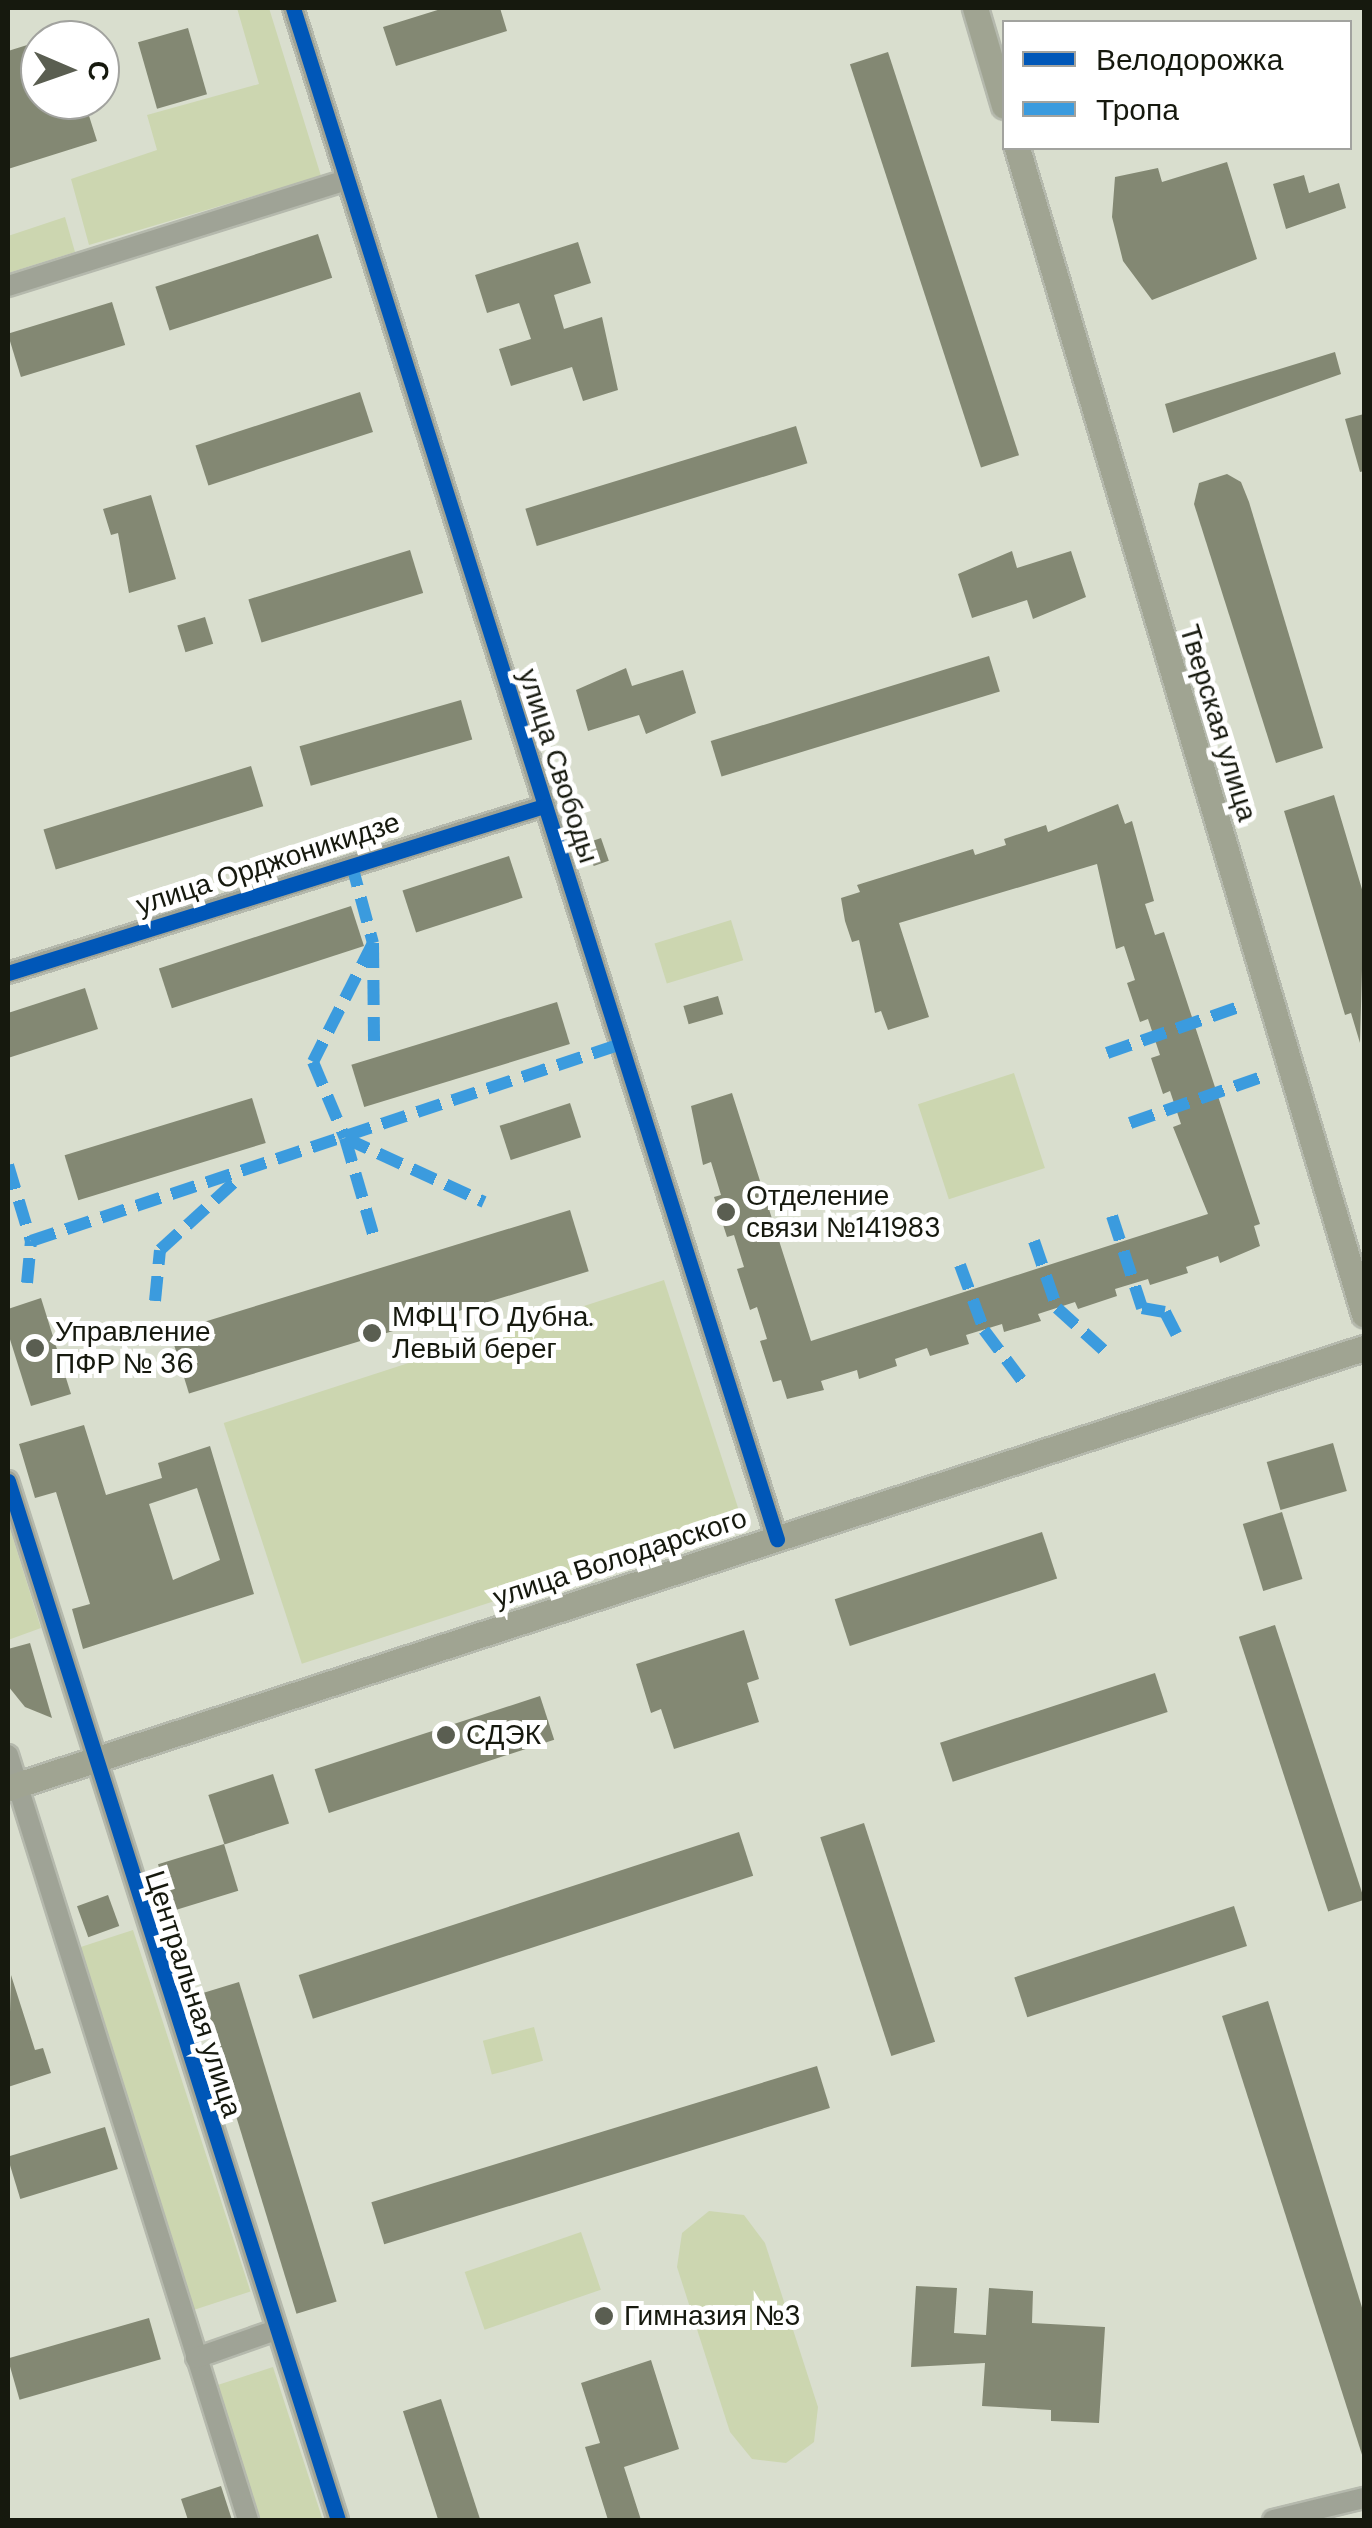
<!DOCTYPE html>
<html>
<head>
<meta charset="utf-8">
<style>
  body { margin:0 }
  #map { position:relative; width:1372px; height:2528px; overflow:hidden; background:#d9dece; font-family:"DM Sans",sans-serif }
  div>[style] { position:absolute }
  .green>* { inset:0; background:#ccd6b0; transform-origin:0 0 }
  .building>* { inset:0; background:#838873; transform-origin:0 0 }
  .roads { filter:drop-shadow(2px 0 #b5b9ad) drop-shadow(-2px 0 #b5b9ad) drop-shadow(0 2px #b5b9ad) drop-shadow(0 -2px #b5b9ad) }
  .minor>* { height:20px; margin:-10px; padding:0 10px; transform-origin:10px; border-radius:10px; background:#9fa396 }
  .major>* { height:25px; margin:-12.5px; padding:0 12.5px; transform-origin:12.5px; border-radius:12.5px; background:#a0a492 }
  .quiet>* { height:12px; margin-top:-6px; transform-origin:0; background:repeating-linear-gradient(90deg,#3b9bde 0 25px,transparent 0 37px) }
  .cycleway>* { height:15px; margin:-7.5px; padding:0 7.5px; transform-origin:7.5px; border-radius:7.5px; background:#0057b8 }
  .dots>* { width:28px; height:28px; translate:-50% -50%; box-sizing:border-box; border:5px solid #fff; border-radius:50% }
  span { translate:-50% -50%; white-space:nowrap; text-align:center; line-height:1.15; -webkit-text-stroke:10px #fff; paint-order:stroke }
  .street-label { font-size:28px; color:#16190e }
  .poi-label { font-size:28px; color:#16190e }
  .left { translate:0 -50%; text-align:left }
  .frame { position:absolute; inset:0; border:10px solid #16190e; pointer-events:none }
  .legend { position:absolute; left:1002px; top:20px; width:350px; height:130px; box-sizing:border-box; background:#fff; border:2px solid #a2a39f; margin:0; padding:12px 18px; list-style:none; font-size:30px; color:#16190e }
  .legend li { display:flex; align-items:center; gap:20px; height:50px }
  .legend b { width:50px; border:2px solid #a2a39f }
  .north { position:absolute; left:20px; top:20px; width:100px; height:100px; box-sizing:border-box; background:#fff; border:2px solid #a2a39f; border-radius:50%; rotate:92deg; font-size:28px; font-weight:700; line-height:40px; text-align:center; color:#16190e }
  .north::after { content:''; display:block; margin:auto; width:35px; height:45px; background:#5a5e51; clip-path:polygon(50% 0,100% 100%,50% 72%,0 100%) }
</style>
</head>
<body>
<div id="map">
  <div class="green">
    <div style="clip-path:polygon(237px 8px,269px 8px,321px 176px,89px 245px,71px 179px,157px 150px,147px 115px,259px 84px)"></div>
    <div style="clip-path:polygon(65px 217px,75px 252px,8px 273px,8px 236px)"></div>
    <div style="left:731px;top:920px;width:42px;height:80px;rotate:73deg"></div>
    <div style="left:1014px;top:1073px;width:100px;height:101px;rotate:72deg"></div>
    <div style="left:664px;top:1280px;width:253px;height:463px;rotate:72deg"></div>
    <div style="clip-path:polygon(8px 1522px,41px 1628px,8px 1640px)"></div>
    <div style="left:133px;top:1930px;width:380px;height:59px;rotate:72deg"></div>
    <div style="left:534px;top:2027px;width:35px;height:53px;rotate:75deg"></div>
    <div style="clip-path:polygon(709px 2211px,744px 2215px,765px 2243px,818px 2407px,814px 2442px,786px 2463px,752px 2459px,730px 2432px,677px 2267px,682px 2233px)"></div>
    <div style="left:581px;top:2232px;width:61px;height:123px;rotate:71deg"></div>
    <div style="left:273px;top:2367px;width:161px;height:59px;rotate:72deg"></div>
  </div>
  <div class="building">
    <div style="clip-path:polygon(444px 8px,500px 8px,507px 31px,396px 66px,383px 27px)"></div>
    <div style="left:188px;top:28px;width:69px;height:52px;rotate:74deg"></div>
    <div style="clip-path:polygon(40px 41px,40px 100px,84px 100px,97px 141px,8px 169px,8px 51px)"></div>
    <div style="left:888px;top:52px;width:424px;height:40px;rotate:72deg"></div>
    <div style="clip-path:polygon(1227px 162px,1257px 259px,1152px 300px,1123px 261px,1112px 217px,1115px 177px,1158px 168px,1162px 182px)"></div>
    <div style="clip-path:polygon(1304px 175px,1309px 193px,1339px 183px,1346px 208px,1286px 229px,1273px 184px)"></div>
    <div style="left:318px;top:234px;width:46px;height:171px;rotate:72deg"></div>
    <div style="clip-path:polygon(578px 242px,591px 283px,554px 295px,564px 329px,602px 317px,618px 390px,583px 401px,572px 367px,511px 386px,499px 349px,531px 339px,519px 303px,487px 313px,475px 275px)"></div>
    <div style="left:112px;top:302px;width:45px;height:109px;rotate:73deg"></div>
    <div style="clip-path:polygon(1335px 352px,1341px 374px,1173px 433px,1165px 404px)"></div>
    <div style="left:360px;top:392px;width:42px;height:173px;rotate:72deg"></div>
    <div style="clip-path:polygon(1364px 414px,1364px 471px,1360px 472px,1345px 419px)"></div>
    <div style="left:796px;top:426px;width:39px;height:283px;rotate:73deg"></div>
    <div style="clip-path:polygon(1227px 474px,1241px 482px,1249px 502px,1323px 748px,1276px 763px,1194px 504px,1199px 483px)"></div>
    <div style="clip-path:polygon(151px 495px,176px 579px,129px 593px,118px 533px,111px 535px,103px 509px)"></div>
    <div style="left:410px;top:550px;width:45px;height:169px;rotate:73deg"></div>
    <div style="clip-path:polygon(1012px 551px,1017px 568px,1071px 551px,1086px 597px,1033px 619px,1027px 600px,972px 618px,958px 574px)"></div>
    <div style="left:205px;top:617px;width:28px;height:29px;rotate:73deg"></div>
    <div style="left:989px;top:656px;width:37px;height:291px;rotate:73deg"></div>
    <div style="clip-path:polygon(626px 668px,632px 686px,683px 670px,696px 713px,646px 734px,639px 715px,588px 731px,576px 690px)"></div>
    <div style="left:461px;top:700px;width:41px;height:168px;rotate:74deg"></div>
    <div style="left:251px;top:766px;width:42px;height:217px;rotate:73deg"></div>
    <div style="clip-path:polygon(1334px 795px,1364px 896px,1360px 1043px,1351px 1013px,1345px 1015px,1284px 811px)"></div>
    <div style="clip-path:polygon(1118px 804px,1125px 824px,1132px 821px,1154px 901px,1145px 904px,1155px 935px,1164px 932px,1260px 1224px,1254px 1226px,1260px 1246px,1220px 1263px,1218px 1256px,1186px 1267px,1188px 1273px,1150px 1285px,1148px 1279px,1115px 1289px,1117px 1296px,1078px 1309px,1075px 1302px,1038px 1314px,1041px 1321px,1004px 1332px,1002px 1324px,966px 1335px,969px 1344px,930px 1356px,927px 1348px,895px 1359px,897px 1366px,859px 1379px,857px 1370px,821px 1381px,824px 1390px,787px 1399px,781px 1380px,773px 1382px,760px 1341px,767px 1339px,757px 1307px,750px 1310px,737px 1269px,744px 1267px,734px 1235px,727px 1237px,714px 1197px,721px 1195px,711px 1162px,703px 1165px,691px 1106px,732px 1093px,811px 1341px,1208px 1214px,1173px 1127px,1181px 1124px,1170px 1091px,1163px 1094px,1151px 1058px,1160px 1055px,1148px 1019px,1140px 1022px,1127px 983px,1135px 980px,1124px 946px,1116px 949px,1097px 864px,899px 923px,929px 1017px,888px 1030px,881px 1011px,875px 1013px,859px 940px,852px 942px,845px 921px,841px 898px,860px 892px,857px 885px,973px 849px,975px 855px,1006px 845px,1004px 839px,1046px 825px,1048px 832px)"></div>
    <div style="left:601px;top:838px;width:24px;height:16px;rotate:71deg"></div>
    <div style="left:509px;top:856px;width:44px;height:112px;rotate:72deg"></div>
    <div style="left:351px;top:906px;width:42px;height:202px;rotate:72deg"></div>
    <div style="clip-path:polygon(85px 988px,98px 1029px,8px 1058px,8px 1013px)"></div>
    <div style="left:718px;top:996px;width:19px;height:36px;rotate:74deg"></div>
    <div style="left:557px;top:1002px;width:44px;height:215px;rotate:73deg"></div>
    <div style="left:252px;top:1098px;width:47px;height:196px;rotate:73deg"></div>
    <div style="left:570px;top:1103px;width:36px;height:74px;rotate:72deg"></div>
    <div style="left:570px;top:1210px;width:64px;height:418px;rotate:73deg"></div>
    <div style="clip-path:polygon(41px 1298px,71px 1394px,31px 1406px,8px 1333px,8px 1309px)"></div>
    <div style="clip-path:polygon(evenodd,84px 1425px,106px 1495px,162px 1478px,158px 1463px,210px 1446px,254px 1594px,83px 1649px,72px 1609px,90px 1604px,56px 1492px,35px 1498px,19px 1444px,84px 1425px,197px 1488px,220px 1560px,173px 1580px,149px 1504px,197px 1488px)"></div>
    <div style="left:1333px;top:1443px;width:50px;height:69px;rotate:74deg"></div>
    <div style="left:1282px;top:1512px;width:70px;height:41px;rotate:73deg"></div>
    <div style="left:1042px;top:1532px;width:49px;height:218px;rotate:72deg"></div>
    <div style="left:1275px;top:1625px;width:289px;height:38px;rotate:72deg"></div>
    <div style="clip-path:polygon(744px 1630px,759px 1679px,747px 1683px,759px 1722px,674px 1749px,661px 1709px,651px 1713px,636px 1664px)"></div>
    <div style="clip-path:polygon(30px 1643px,52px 1718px,25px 1707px,8px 1686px,8px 1649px)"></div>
    <div style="left:1155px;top:1673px;width:41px;height:226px;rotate:72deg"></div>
    <div style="left:540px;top:1696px;width:46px;height:237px;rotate:72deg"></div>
    <div style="left:273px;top:1774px;width:52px;height:68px;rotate:72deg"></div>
    <div style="left:864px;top:1823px;width:230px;height:46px;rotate:72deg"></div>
    <div style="left:739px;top:1832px;width:46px;height:463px;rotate:72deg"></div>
    <div style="left:224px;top:1844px;width:49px;height:69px;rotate:73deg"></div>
    <div style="left:108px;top:1895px;width:33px;height:33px;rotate:70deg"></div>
    <div style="left:1234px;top:1906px;width:42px;height:231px;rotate:72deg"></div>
    <div style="clip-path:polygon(11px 1975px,35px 2050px,43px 2048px,51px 2073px,8px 2087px)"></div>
    <div style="left:239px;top:1982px;width:334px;height:42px;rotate:73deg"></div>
    <div style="clip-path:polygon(1268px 2001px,1364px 2314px,1364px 2461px,1222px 2016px)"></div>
    <div style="left:817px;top:2066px;width:44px;height:466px;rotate:73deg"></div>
    <div style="left:105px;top:2127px;width:44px;height:102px;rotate:73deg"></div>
    <div style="clip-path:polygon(916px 2286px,957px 2288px,954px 2333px,986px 2335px,989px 2288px,1033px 2291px,1032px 2323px,1105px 2327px,1099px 2423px,1051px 2421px,1051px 2410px,982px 2406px,985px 2363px,911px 2367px)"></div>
    <div style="left:149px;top:2318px;width:43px;height:147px;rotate:74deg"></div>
    <div style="clip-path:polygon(651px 2360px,679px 2449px,624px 2467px,641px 2520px,608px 2520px,585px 2447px,600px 2443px,581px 2383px)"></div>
    <div style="left:441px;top:2399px;width:127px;height:40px;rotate:72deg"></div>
    <div style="clip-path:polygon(221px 2486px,232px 2520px,188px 2520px,181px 2499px)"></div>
  </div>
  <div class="roads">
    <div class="minor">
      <div style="left:293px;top:8px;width:1606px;rotate:72.46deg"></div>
      <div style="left:8px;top:286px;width:355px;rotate:-17.4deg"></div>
      <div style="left:8px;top:973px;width:561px;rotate:-17.31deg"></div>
      <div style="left:8px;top:1481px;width:1090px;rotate:72.38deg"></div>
      <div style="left:8px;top:1755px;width:802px;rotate:72.58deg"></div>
      <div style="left:196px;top:2358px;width:85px;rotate:-19.3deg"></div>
      <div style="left:1273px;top:2520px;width:94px;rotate:-13.6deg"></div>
    </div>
    <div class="major">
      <div style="left:975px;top:8px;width:102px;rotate:73.5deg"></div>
      <div style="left:1017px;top:148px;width:1217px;rotate:73.43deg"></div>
      <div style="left:8px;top:1788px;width:1426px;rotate:-17.98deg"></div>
    </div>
  </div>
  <div class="quiet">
    <div style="left:351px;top:862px;width:84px;rotate:74.8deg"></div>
    <div style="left:373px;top:943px;width:98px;rotate:89.4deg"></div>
    <div style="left:373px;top:943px;width:133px;rotate:116.8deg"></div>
    <div style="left:313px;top:1062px;width:82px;rotate:67.2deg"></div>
    <div style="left:345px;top:1138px;width:103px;rotate:73.7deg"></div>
    <div style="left:1107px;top:1053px;width:142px;rotate:-19.3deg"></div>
    <div style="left:1130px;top:1123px;width:139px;rotate:-19.3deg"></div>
    <div style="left:345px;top:1138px;width:153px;rotate:24.7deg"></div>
    <div style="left:8px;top:1165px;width:79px;rotate:73.2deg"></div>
    <div style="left:1112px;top:1216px;width:97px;rotate:71.9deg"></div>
    <div style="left:1142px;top:1308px;width:23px;rotate:10deg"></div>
    <div style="left:1165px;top:1312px;width:25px;rotate:63deg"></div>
    <div style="left:1034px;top:1241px;width:71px;rotate:71.1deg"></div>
    <div style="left:1057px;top:1308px;width:70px;rotate:42.1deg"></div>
    <div style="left:960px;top:1265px;width:69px;rotate:69.7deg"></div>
    <div style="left:984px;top:1330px;width:65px;rotate:53.1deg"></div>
    <div style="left:27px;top:1283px;width:42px;rotate:-84.6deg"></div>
    <div style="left:31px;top:1241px;width:622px;rotate:-18.46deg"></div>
    <div style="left:155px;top:1301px;width:51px;rotate:-84.4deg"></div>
    <div style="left:160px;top:1250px;width:108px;rotate:-42.4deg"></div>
  </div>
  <div class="cycleway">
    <div style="left:293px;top:8px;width:1606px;rotate:72.46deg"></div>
    <div style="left:8px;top:973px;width:561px;rotate:-17.31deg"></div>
    <div style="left:8px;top:1481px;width:1090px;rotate:72.38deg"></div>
  </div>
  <div class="dots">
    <div style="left:726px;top:1212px;background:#5a5e51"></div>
    <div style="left:372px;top:1333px;background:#5a5e51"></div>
    <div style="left:35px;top:1348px;background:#5a5e51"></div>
    <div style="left:446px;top:1735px;background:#5a5e51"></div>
    <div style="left:604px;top:2316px;background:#5a5e51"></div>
  </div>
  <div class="street-label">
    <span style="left:1218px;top:723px;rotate:73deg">Тверская улица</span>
    <span style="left:558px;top:766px;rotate:72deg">улица Свободы</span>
    <span style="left:268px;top:864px;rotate:-18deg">улица Орджоникидзе</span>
    <span style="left:620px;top:1558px;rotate:-18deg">улица Володарского</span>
    <span style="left:193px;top:1994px;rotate:72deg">Центральная улица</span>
  </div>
  <div class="poi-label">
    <span class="left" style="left:746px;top:1212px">Отделение<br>связи №141983</span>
    <span class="left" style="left:392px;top:1333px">МФЦ ГО Дубна.<br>Левый берег</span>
    <span class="left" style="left:55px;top:1348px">Управление<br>ПФР № 36</span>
    <span class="left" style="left:466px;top:1735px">СДЭК</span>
    <span class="left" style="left:624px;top:2316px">Гимназия №3</span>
  </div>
  <div class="frame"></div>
  <ul class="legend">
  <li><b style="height:12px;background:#0057b8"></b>Велодорожка</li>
  <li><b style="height:12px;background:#3b9bde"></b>Тропа</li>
  </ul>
  <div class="north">С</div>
</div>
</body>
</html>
